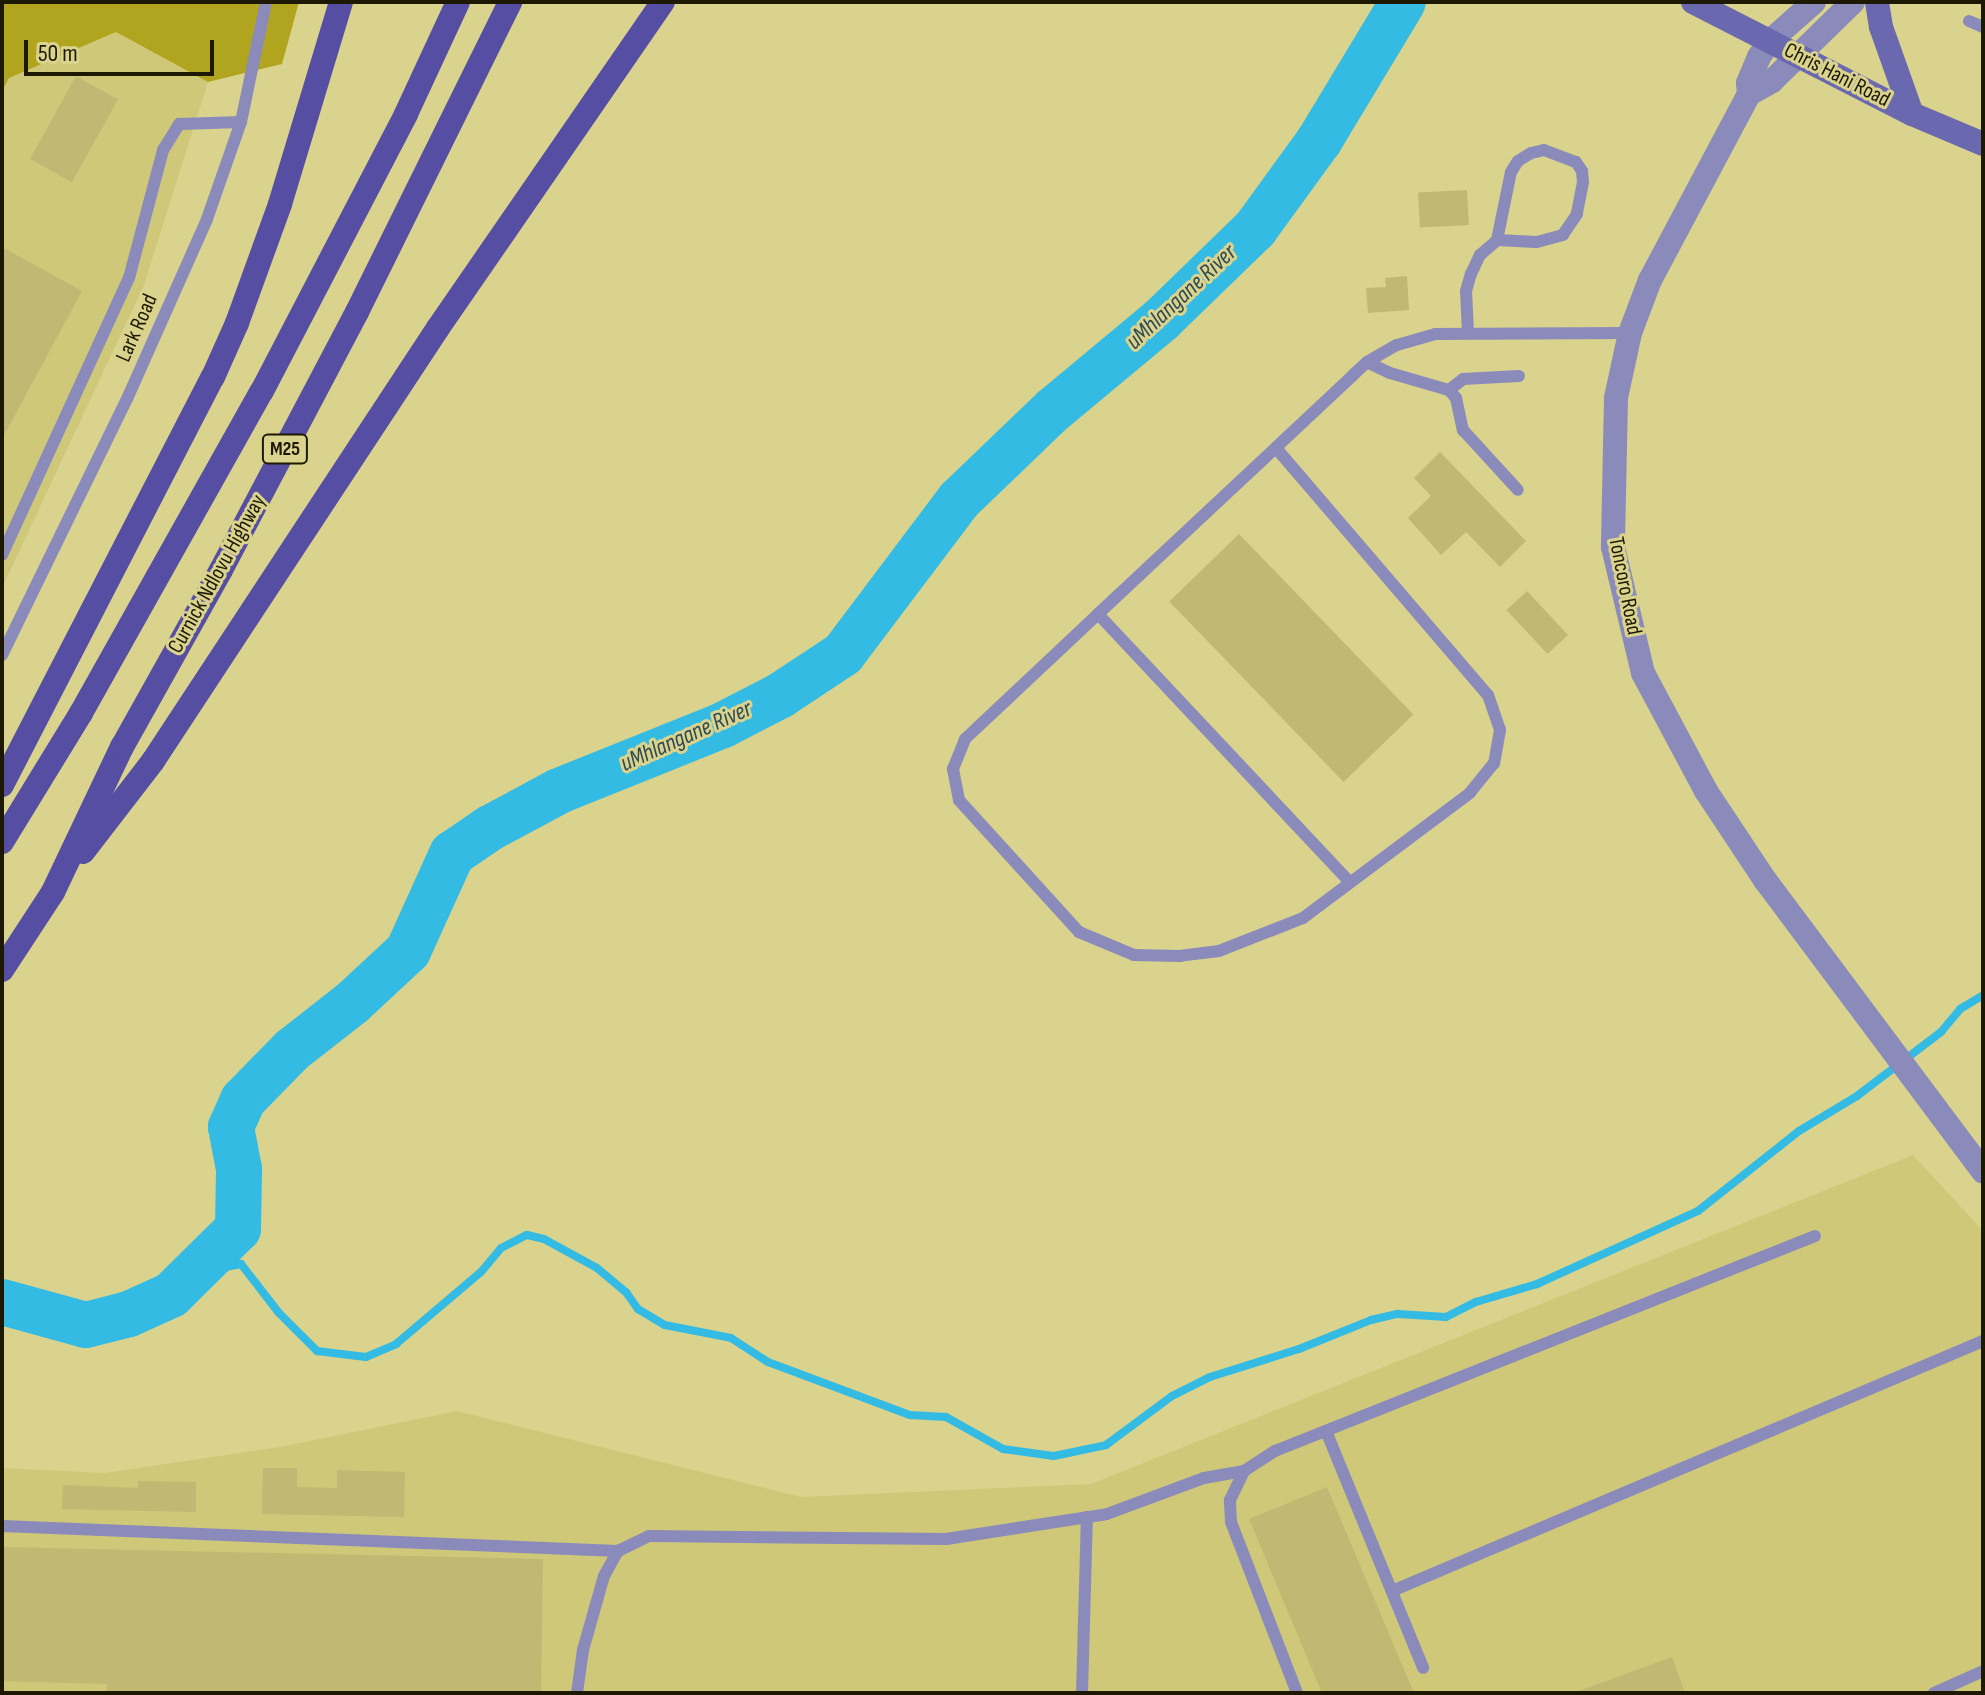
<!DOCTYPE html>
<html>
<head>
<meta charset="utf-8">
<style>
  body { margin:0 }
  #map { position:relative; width:1985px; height:1695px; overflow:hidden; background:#dad38d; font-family:"Sofia Sans Condensed",sans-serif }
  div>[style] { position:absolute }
  .built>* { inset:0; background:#cfc879 }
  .green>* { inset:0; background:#b1a41e }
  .stream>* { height:8px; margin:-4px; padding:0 4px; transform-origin:4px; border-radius:4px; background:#34bbe4 }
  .river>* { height:46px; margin:-23px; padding:0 23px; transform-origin:23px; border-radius:23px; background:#34bbe4 }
  .building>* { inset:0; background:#bfb973; transform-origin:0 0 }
  .lane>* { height:12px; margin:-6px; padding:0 6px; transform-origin:6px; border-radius:6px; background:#8a8bbb }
  .street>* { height:24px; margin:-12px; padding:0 12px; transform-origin:12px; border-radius:12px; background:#8a8bbb }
  .secondary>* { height:24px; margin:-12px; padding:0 12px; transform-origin:12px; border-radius:12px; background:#6a68ae }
  .primary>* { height:24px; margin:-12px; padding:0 12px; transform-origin:12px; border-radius:12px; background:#554ea3 }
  span { translate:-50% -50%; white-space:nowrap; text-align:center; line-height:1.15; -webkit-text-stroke:6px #dad38d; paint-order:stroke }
  .shield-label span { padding:2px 6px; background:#dad38d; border:2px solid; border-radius:6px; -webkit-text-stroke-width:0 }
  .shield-label { font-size:20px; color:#1c1900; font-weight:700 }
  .street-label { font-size:22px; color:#1c1900 }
  .water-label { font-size:24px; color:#2e4a54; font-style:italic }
  .frame { position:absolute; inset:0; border:4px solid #1c1900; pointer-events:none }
  .scale { position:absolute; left:24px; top:40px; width:190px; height:36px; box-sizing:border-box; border:4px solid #1c1900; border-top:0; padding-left:10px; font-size:24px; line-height:28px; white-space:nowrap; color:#1c1900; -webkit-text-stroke:6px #dad38d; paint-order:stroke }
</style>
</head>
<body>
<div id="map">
  <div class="built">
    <div style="clip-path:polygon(116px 32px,208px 82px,144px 285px,2px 588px,2px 91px,9px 78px)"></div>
    <div style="clip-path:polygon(1913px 1155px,1983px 1231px,1983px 1693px,2px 1693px,2px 1468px,105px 1473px,280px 1447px,457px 1411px,801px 1497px,1091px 1484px)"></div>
  </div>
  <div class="green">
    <div style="clip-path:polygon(2px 2px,299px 2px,282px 64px,208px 82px,116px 32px,9px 78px,2px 91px)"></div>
  </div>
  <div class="stream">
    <div style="left:194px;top:1273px;width:48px;rotate:-10.8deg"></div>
    <div style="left:241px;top:1264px;width:62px;rotate:52.2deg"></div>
    <div style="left:279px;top:1313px;width:54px;rotate:45deg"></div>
    <div style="left:317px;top:1351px;width:49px;rotate:7deg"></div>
    <div style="left:366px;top:1357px;width:33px;rotate:-23deg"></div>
    <div style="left:396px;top:1344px;width:111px;rotate:-40.3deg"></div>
    <div style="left:481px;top:1272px;width:31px;rotate:-50deg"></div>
    <div style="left:501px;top:1248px;width:29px;rotate:-27deg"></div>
    <div style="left:527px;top:1235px;width:17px;rotate:13deg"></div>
    <div style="left:544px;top:1239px;width:60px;rotate:28.7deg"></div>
    <div style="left:597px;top:1268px;width:38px;rotate:40deg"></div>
    <div style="left:626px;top:1292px;width:21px;rotate:55deg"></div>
    <div style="left:638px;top:1309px;width:31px;rotate:31deg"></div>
    <div style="left:665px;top:1325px;width:67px;rotate:11.1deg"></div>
    <div style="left:731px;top:1338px;width:44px;rotate:33deg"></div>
    <div style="left:768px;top:1362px;width:152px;rotate:20.5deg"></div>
    <div style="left:910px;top:1415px;width:36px;rotate:3deg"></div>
    <div style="left:946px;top:1417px;width:65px;rotate:29.3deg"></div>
    <div style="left:1003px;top:1449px;width:51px;rotate:7.8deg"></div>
    <div style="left:1054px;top:1456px;width:53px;rotate:-11.9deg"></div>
    <div style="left:1106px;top:1445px;width:82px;rotate:-36.6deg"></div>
    <div style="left:1172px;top:1396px;width:42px;rotate:-26.6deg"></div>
    <div style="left:1210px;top:1377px;width:93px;rotate:-17.5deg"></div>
    <div style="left:1299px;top:1349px;width:78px;rotate:-21.9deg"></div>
    <div style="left:1371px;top:1320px;width:28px;rotate:-13deg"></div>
    <div style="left:1398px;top:1314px;width:48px;rotate:3.6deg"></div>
    <div style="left:1446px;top:1317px;width:34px;rotate:-27deg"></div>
    <div style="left:1476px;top:1302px;width:64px;rotate:-16.4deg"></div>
    <div style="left:1537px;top:1284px;width:177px;rotate:-24.4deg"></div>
    <div style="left:1698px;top:1211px;width:129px;rotate:-38.4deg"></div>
    <div style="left:1799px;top:1131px;width:68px;rotate:-31.1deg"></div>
    <div style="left:1857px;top:1096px;width:106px;rotate:-37.3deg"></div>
    <div style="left:1941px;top:1032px;width:30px;rotate:-50deg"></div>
    <div style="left:1960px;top:1009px;width:27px;rotate:-31deg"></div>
  </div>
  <div class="river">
    <div style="left:2px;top:1302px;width:87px;rotate:15.3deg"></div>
    <div style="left:86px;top:1325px;width:44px;rotate:-14.3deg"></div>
    <div style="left:129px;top:1314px;width:46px;rotate:-24.3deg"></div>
    <div style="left:171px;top:1295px;width:94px;rotate:-44.6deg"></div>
    <div style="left:238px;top:1229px;width:60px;rotate:-89deg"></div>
    <div style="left:239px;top:1169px;width:43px;rotate:-100.8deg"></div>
    <div style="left:231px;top:1127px;width:30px;rotate:-66deg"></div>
    <div style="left:243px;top:1100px;width:70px;rotate:-45.6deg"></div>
    <div style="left:292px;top:1050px;width:76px;rotate:-38.1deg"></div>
    <div style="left:352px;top:1003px;width:76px;rotate:-42.9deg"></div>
    <div style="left:408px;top:951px;width:107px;rotate:-65.6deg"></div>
    <div style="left:452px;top:854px;width:46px;rotate:-34.4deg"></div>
    <div style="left:490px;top:828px;width:78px;rotate:-28.2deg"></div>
    <div style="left:559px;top:791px;width:177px;rotate:-21.9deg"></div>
    <div style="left:723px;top:725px;width:65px;rotate:-27.3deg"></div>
    <div style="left:781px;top:695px;width:74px;rotate:-33.5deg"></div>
    <div style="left:843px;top:654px;width:193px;rotate:-53deg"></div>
    <div style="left:959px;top:500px;width:130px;rotate:-43.8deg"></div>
    <div style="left:1053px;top:410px;width:141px;rotate:-39.8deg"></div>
    <div style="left:1161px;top:320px;width:131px;rotate:-44.1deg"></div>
    <div style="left:1255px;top:229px;width:109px;rotate:-54deg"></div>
    <div style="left:1319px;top:141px;width:162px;rotate:-58.9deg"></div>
  </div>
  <div class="building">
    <div style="left:76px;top:76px;width:48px;height:95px;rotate:29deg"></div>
    <div style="left:1467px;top:190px;width:35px;height:49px;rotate:87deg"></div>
    <div style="clip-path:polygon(2px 247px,82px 291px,2px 439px)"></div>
    <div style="clip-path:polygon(1407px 276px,1409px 310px,1368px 313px,1366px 288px,1386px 287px,1385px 278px)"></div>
    <div style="clip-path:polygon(1440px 452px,1526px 541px,1500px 567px,1466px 532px,1441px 555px,1408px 518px,1431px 496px,1414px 478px)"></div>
    <div style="left:1239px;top:534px;width:251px;height:97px;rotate:46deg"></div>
    <div style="left:1527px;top:591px;width:60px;height:28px;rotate:47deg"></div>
    <div style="clip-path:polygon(263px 1468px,297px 1468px,297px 1487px,337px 1488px,337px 1470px,405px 1472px,404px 1517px,262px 1514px)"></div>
    <div style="clip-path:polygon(138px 1481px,196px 1482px,196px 1512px,62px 1509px,63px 1485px,138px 1488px)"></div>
    <div style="clip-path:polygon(1327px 1487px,1414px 1693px,1322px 1693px,1249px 1519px)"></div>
    <div style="clip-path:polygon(2px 1547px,543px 1559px,541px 1693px,106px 1693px,107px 1684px,2px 1681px)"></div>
    <div style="clip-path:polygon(1672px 1657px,1685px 1693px,1580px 1693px,1579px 1691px)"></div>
  </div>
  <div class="lane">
    <div style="left:1969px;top:21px;width:15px;rotate:23deg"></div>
    <div style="left:1468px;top:333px;width:42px;rotate:-92.7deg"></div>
    <div style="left:1466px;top:291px;width:18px;rotate:-74deg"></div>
    <div style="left:1471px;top:274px;width:21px;rotate:-65deg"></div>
    <div style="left:1480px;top:255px;width:23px;rotate:-41deg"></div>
    <div style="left:1497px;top:240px;width:69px;rotate:-78.4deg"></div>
    <div style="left:1511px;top:172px;width:13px;rotate:-58deg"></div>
    <div style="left:1518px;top:161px;width:15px;rotate:-32deg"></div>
    <div style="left:1531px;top:153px;width:13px;rotate:-13deg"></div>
    <div style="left:1544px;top:150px;width:34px;rotate:21deg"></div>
    <div style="left:1576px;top:162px;width:11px;rotate:56deg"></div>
    <div style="left:1582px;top:171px;width:11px;rotate:85deg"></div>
    <div style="left:1583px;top:182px;width:33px;rotate:101deg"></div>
    <div style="left:1577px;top:214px;width:25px;rotate:124deg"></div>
    <div style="left:1563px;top:235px;width:28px;rotate:165deg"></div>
    <div style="left:1536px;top:242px;width:39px;rotate:-177deg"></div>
    <div style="left:1367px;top:362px;width:25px;rotate:26deg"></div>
    <div style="left:1390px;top:373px;width:61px;rotate:16.1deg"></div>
    <div style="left:1449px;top:390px;width:11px;rotate:49deg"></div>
    <div style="left:1456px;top:398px;width:33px;rotate:78deg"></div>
    <div style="left:1463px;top:430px;width:81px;rotate:47.5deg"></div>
    <div style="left:1449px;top:390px;width:18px;rotate:-38deg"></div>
    <div style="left:1463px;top:379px;width:56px;rotate:-3.1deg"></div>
    <div style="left:1276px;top:448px;width:326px;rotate:49.4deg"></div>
    <div style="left:1488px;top:695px;width:37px;rotate:71deg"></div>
    <div style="left:1500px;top:730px;width:34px;rotate:100deg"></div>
    <div style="left:1494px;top:763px;width:38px;rotate:129deg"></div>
    <div style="left:1470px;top:793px;width:209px;rotate:143.2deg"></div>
    <div style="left:1303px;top:918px;width:90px;rotate:158.6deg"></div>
    <div style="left:1219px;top:951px;width:38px;rotate:173deg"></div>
    <div style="left:1181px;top:956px;width:47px;rotate:-178.8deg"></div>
    <div style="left:1134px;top:955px;width:60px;rotate:-157.3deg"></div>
    <div style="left:1079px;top:932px;width:178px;rotate:-132.3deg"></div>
    <div style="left:959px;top:800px;width:32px;rotate:-101deg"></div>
    <div style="left:953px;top:769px;width:32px;rotate:-68deg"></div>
    <div style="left:965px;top:739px;width:183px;rotate:-43.2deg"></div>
    <div style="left:1098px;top:614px;width:348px;rotate:-43.1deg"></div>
    <div style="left:1352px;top:376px;width:21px;rotate:-43deg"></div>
    <div style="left:1367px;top:362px;width:34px;rotate:-30deg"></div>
    <div style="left:1397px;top:345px;width:40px;rotate:-16deg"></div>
    <div style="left:1435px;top:334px;width:195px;rotate:-0.3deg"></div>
    <div style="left:2px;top:555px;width:305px;rotate:-65.4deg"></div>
    <div style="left:129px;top:278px;width:132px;rotate:-75.1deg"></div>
    <div style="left:163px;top:150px;width:31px;rotate:-58deg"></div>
    <div style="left:179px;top:124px;width:62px;rotate:-1.8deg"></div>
    <div style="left:1098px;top:614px;width:368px;rotate:46.8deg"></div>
    <div style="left:2px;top:655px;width:285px;rotate:-64deg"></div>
    <div style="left:127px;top:399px;width:197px;rotate:-66deg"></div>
    <div style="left:207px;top:219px;width:103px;rotate:-70.7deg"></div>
    <div style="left:241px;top:122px;width:123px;rotate:-78.2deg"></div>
    <div style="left:1326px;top:1431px;width:256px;rotate:67.7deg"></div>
    <div style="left:2px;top:1526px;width:617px;rotate:2.32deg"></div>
    <div style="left:1392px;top:1591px;width:642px;rotate:-22.93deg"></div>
    <div style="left:577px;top:1693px;width:43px;rotate:-82.1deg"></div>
    <div style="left:583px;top:1650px;width:77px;rotate:-74.2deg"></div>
    <div style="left:604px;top:1576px;width:29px;rotate:-61deg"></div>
    <div style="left:618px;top:1551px;width:34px;rotate:-26deg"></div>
    <div style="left:649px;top:1536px;width:297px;rotate:0.6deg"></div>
    <div style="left:946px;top:1539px;width:163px;rotate:-8.8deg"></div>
    <div style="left:1107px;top:1514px;width:103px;rotate:-20.4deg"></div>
    <div style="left:1204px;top:1478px;width:41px;rotate:-9.9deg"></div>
    <div style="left:1082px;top:1693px;width:176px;rotate:-88.4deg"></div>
    <div style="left:1297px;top:1693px;width:183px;rotate:-111.1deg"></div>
    <div style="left:1231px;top:1522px;width:22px;rotate:-93deg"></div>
    <div style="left:1230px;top:1500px;width:32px;rotate:-64deg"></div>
    <div style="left:1244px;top:1471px;width:37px;rotate:-33deg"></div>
    <div style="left:1275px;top:1451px;width:581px;rotate:-21.71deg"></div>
    <div style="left:1934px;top:1693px;width:54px;rotate:-24.2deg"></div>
  </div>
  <div class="street">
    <div style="left:1814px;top:2px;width:59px;rotate:138.4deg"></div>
    <div style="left:1770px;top:41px;width:19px;rotate:125deg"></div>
    <div style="left:1759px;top:57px;width:28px;rotate:113deg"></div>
    <div style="left:1748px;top:83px;width:11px;rotate:85deg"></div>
    <div style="left:1749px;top:94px;width:211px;rotate:118deg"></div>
    <div style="left:1650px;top:280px;width:57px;rotate:110.7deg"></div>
    <div style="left:1630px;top:333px;width:66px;rotate:102.2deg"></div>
    <div style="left:1616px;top:398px;width:149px;rotate:91.2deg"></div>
    <div style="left:1613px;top:547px;width:130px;rotate:76.6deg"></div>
    <div style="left:1643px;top:673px;width:134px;rotate:61.9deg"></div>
    <div style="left:1706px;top:791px;width:107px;rotate:56.5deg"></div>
    <div style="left:1765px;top:880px;width:364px;rotate:53.2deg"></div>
    <div style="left:1749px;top:94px;width:26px;rotate:-29deg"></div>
    <div style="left:1772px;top:81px;width:113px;rotate:-44.3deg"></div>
  </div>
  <div class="secondary">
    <div style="left:1693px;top:2px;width:246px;rotate:27.1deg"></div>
    <div style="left:1912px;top:114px;width:77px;rotate:22.9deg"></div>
    <div style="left:1877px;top:2px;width:25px;rotate:81deg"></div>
    <div style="left:1881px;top:27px;width:92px;rotate:70.4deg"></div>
  </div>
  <div class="primary">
    <div style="left:2px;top:785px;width:459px;rotate:-62.7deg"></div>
    <div style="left:213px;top:377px;width:59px;rotate:-66deg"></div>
    <div style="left:237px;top:323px;width:127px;rotate:-70.1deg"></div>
    <div style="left:280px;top:204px;width:211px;rotate:-73.2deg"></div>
    <div style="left:2px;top:842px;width:151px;rotate:-58.5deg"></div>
    <div style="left:81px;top:713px;width:369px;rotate:-60.7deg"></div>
    <div style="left:262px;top:391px;width:312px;rotate:-62.5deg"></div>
    <div style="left:406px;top:114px;width:123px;rotate:-65.1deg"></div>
    <div style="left:83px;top:852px;width:115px;rotate:-52.4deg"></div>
    <div style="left:153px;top:761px;width:518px;rotate:-56.65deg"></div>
    <div style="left:438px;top:328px;width:396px;rotate:-55.4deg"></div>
    <div style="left:2px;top:970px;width:93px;rotate:-56.8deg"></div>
    <div style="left:53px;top:892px;width:161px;rotate:-64.6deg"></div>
    <div style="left:122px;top:747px;width:203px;rotate:-60.8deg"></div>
    <div style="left:221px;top:570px;width:292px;rotate:-62.2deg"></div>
    <div style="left:357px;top:312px;width:346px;rotate:-63.7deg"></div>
  </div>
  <div class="shield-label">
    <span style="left:285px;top:449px">M25</span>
  </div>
  <div class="street-label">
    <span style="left:1837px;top:75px;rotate:27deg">Chris Hani Road</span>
    <span style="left:137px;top:328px;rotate:-66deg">Lark Road</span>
    <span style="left:217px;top:574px;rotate:-61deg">Curnick Ndlovu Highway</span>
    <span style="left:1625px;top:586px;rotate:79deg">Toncoro Road</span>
  </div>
  <div class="water-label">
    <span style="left:1181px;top:297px;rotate:-43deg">uMhlangane River</span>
    <span style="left:686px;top:736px;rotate:-24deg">uMhlangane River</span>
  </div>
  <div class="frame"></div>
  <div class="scale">50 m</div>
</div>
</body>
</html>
